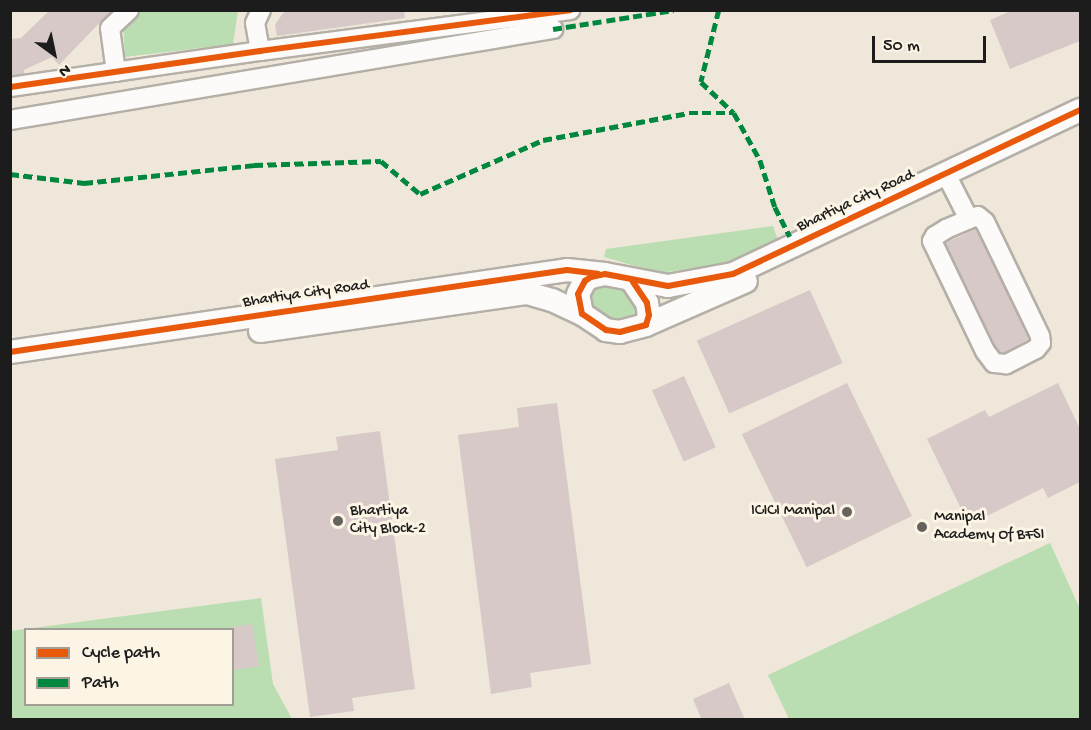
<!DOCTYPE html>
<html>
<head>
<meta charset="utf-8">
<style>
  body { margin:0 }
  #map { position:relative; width:1091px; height:730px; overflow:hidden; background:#efe7da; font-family:"Gochi Hand",sans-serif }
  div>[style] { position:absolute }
  .green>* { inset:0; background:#badeb1 }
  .building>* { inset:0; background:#d7c9c8; transform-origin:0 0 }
  .roads { filter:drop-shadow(2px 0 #b4afa7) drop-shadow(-2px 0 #b4afa7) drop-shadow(0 2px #b4afa7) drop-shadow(0 -2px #b4afa7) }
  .minor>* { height:18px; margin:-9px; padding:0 9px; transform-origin:9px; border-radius:9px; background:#fdfbf9 }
  .tertiary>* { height:22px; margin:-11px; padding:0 11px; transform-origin:11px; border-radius:11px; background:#fdfbf9 }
  .quiet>* { height:4.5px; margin-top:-2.25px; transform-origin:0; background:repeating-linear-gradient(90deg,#00873e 0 9px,transparent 0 13.5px) }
  .cycleway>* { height:6px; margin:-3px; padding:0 3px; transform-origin:3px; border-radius:3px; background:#e8590c }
  .dots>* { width:16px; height:16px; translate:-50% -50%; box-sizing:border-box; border:3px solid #fcf5e5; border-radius:50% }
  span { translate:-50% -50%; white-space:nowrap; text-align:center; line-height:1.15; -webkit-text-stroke:6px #fcf5e5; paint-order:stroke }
  .street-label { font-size:16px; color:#1c1c1c }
  .poi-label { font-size:16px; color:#1c1c1c }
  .left { translate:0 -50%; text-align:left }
  .right { translate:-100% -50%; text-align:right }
  .frame { position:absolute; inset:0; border:12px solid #1c1c1c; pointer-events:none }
  .legend { position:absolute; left:24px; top:628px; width:210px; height:78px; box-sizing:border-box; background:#fcf5e5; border:2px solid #a29e95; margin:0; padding:8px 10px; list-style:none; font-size:18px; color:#1c1c1c }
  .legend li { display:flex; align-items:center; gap:12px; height:30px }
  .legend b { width:30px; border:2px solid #a29e95 }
  .north { position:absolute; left:24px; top:24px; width:60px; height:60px; -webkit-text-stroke:4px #fcf5e5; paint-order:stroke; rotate:147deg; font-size:16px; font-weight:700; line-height:24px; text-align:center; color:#1c1c1c }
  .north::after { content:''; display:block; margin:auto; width:21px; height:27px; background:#1c1c1c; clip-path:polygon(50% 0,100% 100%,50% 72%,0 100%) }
  .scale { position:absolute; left:872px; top:36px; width:114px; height:27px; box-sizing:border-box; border:3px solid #1c1c1c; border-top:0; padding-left:8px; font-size:18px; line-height:21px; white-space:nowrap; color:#1c1c1c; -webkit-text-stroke:4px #fcf5e5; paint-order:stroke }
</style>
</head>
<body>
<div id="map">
  <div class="green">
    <div style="clip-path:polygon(139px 11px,238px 11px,233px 44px,125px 57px,123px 25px)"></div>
    <div style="clip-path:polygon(773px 226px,778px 240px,728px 264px,659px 273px,604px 257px,606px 249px)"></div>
    <div style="clip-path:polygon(606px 284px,621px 289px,637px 304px,638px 317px,629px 325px,592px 314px,588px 287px)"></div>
    <div style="clip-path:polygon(1050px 543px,1080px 609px,1080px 719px,789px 719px,768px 675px)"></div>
    <div style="clip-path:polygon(evenodd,261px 598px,273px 684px,292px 719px,11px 719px,10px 631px,261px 598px,26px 630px,232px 630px,232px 704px,26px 704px,26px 630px)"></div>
  </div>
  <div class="building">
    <div style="clip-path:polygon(50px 10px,112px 10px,59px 65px,52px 57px,24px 70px,24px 74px,10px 76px,10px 39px,21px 38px)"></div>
    <div style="clip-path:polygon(290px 10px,404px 10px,405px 18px,277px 36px,275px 25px,283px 13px)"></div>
    <div style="clip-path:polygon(1013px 10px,1080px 10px,1080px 41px,1010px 69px,990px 20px)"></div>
    <div style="clip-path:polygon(976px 229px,1029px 339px,1004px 353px,1000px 352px,995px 345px,945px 243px)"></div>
    <div style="left:810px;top:290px;width:80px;height:124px;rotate:66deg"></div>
    <div style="left:684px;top:376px;width:78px;height:35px;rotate:66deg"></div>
    <div style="left:847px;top:383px;width:148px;height:117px;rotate:64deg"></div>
    <div style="clip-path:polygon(1058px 383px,1080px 429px,1080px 482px,1048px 498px,1043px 488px,969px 525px,927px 439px,985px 410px,989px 417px)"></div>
    <div style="clip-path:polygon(557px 403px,591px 664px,530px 673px,532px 687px,491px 694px,458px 435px,519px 427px,517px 408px)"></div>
    <div style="clip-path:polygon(380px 431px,415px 689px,352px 698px,354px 711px,310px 717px,275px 459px,338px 450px,336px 437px)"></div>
    <div style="clip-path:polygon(252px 624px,259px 666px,232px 670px,232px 627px)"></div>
    <div style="clip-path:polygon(729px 683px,745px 720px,702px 720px,693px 699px)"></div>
  </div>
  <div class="roads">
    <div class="minor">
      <div style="left:260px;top:51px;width:28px;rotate:-100deg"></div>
      <div style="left:255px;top:23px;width:14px;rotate:-65deg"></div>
      <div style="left:116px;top:72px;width:44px;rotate:-97.8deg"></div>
      <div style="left:110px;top:28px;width:26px;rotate:-43deg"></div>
      <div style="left:10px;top:87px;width:253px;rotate:-8.2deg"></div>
      <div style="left:260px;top:51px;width:313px;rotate:-7.5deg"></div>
      <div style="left:10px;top:120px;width:551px;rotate:-9.51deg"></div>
      <div style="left:951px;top:184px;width:39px;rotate:63deg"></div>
      <div style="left:969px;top:219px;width:9px;rotate:-18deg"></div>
      <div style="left:978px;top:216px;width:9px;rotate:41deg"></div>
      <div style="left:985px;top:222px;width:127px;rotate:64.2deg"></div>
      <div style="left:1040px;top:336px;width:7px;rotate:82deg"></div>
      <div style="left:1041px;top:343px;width:8px;rotate:130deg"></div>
      <div style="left:1036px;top:349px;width:34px;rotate:153deg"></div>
      <div style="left:1006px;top:364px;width:12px;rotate:-175deg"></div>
      <div style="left:994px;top:363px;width:15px;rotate:-127deg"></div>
      <div style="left:985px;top:351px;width:122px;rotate:-115.7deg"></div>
      <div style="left:932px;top:241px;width:6px;rotate:-59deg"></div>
      <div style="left:935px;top:236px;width:13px;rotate:-32deg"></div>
      <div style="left:946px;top:229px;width:25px;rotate:-23deg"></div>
    </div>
    <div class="tertiary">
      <div style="left:633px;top:282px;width:25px;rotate:56deg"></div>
      <div style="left:647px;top:303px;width:12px;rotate:81deg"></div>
      <div style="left:649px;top:315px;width:10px;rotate:107deg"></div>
      <div style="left:646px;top:325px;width:27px;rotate:165deg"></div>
      <div style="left:620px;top:332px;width:14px;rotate:-172deg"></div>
      <div style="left:606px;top:330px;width:29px;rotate:-146deg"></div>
      <div style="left:582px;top:314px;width:20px;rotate:-101deg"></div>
      <div style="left:578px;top:294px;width:15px;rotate:-62deg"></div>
      <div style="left:585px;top:281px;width:7px;rotate:-34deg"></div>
      <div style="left:591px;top:277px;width:14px;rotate:-12deg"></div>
      <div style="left:605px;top:274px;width:64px;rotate:10.8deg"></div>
      <div style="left:668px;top:286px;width:66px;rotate:-10.5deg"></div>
      <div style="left:733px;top:274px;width:384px;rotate:-25.3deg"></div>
      <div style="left:646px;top:325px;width:109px;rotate:-23.7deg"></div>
      <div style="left:260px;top:331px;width:270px;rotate:-8.1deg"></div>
      <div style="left:527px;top:293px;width:26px;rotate:16deg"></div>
      <div style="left:552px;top:300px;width:33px;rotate:25deg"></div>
      <div style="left:10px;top:352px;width:563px;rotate:-8.37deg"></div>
      <div style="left:567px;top:270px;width:36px;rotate:6deg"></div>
    </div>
  </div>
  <div class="quiet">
    <div style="left:719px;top:10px;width:74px;rotate:104deg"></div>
    <div style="left:701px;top:82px;width:45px;rotate:43.2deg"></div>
    <div style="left:734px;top:113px;width:54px;rotate:61deg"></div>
    <div style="left:760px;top:160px;width:49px;rotate:72.3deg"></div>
    <div style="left:775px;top:207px;width:33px;rotate:63deg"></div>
    <div style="left:553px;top:29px;width:122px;rotate:-8.9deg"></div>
    <div style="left:10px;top:174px;width:75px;rotate:6.9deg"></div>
    <div style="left:84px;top:183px;width:171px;rotate:-6deg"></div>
    <div style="left:254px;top:165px;width:127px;rotate:-1.8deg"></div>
    <div style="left:381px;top:161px;width:51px;rotate:40.2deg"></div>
    <div style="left:420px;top:194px;width:134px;rotate:-23.7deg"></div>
    <div style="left:543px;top:140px;width:148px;rotate:-10.5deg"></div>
    <div style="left:689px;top:113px;width:45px"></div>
  </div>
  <div class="cycleway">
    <div style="left:10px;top:87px;width:253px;rotate:-8.2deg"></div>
    <div style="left:260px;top:51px;width:313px;rotate:-7.5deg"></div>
    <div style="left:633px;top:282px;width:25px;rotate:56deg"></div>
    <div style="left:647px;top:303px;width:12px;rotate:81deg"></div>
    <div style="left:649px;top:315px;width:10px;rotate:107deg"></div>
    <div style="left:646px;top:325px;width:27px;rotate:165deg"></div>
    <div style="left:620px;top:332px;width:14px;rotate:-172deg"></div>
    <div style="left:606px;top:330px;width:29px;rotate:-146deg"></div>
    <div style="left:582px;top:314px;width:20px;rotate:-101deg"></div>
    <div style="left:578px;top:294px;width:15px;rotate:-62deg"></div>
    <div style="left:585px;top:281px;width:7px;rotate:-34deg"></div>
    <div style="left:591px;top:277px;width:14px;rotate:-12deg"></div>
    <div style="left:605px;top:274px;width:64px;rotate:10.8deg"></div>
    <div style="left:668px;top:286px;width:66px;rotate:-10.5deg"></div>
    <div style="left:733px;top:274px;width:384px;rotate:-25.3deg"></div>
    <div style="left:10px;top:352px;width:563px;rotate:-8.37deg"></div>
    <div style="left:567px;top:270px;width:31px;rotate:7deg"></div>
  </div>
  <div class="dots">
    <div style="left:847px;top:512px;background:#66635e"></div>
    <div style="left:338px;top:521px;background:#66635e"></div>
    <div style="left:922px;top:527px;background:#66635e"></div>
  </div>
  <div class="street-label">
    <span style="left:856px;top:202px;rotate:-25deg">Bhartiya City Road</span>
    <span style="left:306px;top:295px;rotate:-8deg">Bhartiya City Road</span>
  </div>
  <div class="poi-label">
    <span class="left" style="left:350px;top:521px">Bhartiya<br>City Block-2</span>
    <span class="right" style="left:835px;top:512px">ICICI Manipal</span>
    <span class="left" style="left:934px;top:527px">Manipal<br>Academy Of BFSI</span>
  </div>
  <div class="frame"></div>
  <ul class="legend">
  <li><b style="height:8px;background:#e8590c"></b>Cycle path</li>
  <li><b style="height:8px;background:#00873e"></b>Path</li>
  </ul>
  <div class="north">N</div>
  <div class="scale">50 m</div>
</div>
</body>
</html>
